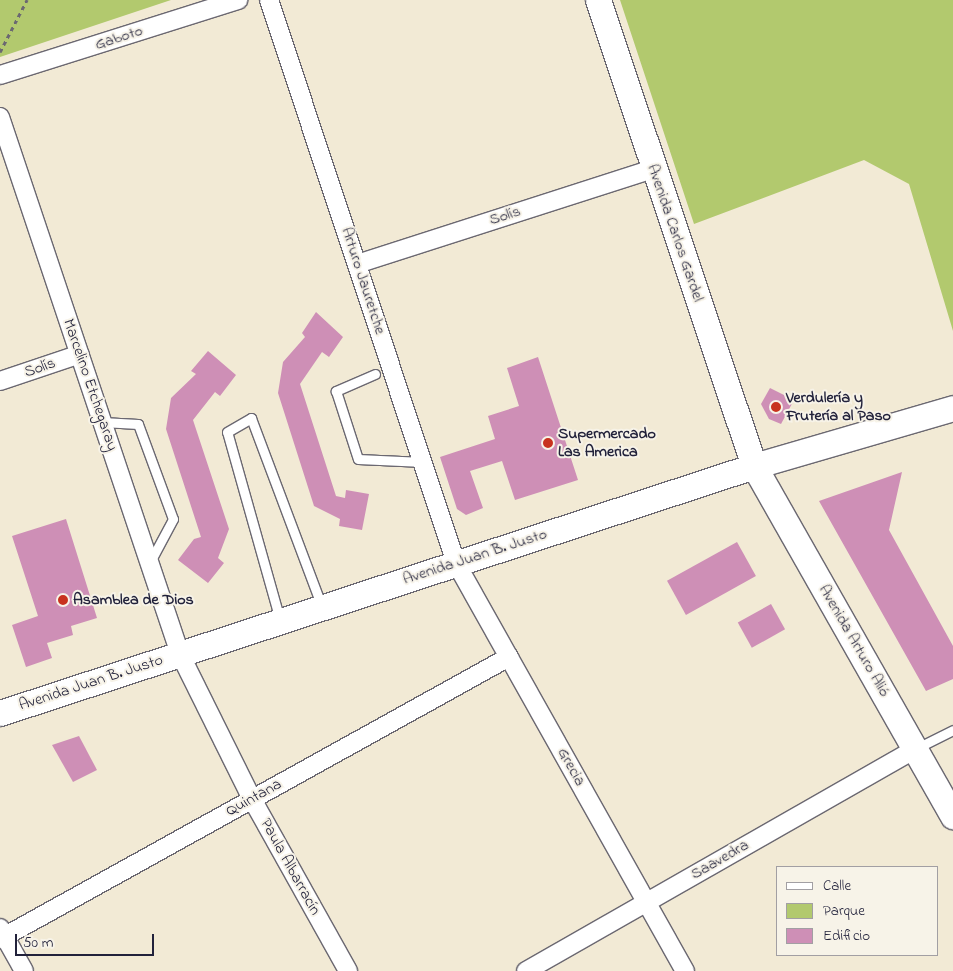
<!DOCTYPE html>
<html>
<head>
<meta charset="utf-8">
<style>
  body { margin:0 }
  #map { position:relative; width:953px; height:971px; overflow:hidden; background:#f2ead5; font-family:"Indie Flower",sans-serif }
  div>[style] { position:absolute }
  .green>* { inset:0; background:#b2c96e }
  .building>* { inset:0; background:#ce8fb6; transform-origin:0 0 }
  .path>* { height:3px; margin-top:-1.5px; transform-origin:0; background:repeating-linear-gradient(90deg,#6b6871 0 4px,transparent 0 8px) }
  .roads { filter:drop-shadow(1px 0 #6b6871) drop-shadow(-1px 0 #6b6871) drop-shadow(0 1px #6b6871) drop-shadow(0 -1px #6b6871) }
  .service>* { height:9px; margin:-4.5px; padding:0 4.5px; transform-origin:4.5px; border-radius:4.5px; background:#fff }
  .minor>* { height:18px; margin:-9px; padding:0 9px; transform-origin:9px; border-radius:9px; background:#fff }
  .secondary>* { height:25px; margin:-12.5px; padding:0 12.5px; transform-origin:12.5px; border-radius:12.5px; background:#fff }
  .dots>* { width:14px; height:14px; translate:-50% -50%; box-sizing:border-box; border:2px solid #f7f3e8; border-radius:50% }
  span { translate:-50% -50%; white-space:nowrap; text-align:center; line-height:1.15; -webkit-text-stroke:4px #f7f3e8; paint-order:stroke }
  .street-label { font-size:16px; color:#22223b }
  .poi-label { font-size:16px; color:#22223b; font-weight:700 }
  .left { translate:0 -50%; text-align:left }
  .legend { position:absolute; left:776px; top:866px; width:162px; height:90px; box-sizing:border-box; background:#f7f3e8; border:1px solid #a29fa3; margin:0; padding:6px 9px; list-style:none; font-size:15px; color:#22223b }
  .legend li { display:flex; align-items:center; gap:10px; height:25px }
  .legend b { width:25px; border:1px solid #a29fa3 }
  .scale { position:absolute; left:15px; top:934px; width:139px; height:22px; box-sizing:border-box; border:2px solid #22223b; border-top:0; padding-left:6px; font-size:15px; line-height:18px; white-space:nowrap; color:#22223b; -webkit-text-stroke:4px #f7f3e8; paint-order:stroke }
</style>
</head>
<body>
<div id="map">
  <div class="green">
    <div style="clip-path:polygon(0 0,171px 0,0 57px)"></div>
    <div style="clip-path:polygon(620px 0,953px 0,953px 331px,909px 184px,864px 160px,694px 224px)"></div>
  </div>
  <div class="building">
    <div style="clip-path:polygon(316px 312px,343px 337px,329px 357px,322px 352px,300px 384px,336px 496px,345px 498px,346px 490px,369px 494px,362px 530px,339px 526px,340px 519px,314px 506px,278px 393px,283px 362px,305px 337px,302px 333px)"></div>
    <div style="clip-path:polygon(208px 351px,236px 375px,220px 396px,215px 392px,193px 420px,229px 529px,218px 558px,224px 563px,208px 583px,178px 560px,194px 539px,201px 537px,166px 429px,171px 398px,196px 374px,191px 371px)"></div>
    <div style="clip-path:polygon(538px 357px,578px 480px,515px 500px,502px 461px,470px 471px,483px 508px,466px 515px,457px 509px,440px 457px,495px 439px,488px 416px,519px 406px,507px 368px)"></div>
    <div style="clip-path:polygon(770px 388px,794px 400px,781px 424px,769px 419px,761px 404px)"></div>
    <div style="clip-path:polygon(902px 472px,889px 530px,953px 646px,953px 679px,926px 691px,819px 501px)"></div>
    <div style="clip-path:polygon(66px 519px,97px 618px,71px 626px,73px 635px,47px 643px,52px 658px,26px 667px,12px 625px,38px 616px,12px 536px)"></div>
    <div style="left:737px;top:542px;width:39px;height:80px;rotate:61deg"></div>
    <div style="left:771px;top:604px;width:29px;height:38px;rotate:61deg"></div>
    <div style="clip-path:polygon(79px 736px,97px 770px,73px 782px,52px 745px)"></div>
  </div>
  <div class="path">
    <div style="left:0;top:52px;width:59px;rotate:-62.6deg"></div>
  </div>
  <div class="roads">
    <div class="service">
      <div style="left:375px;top:374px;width:43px;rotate:156.4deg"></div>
      <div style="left:336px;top:391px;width:71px;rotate:72.1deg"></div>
      <div style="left:358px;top:459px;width:65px;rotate:2.6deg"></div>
      <div style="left:102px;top:422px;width:36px;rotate:3deg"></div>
      <div style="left:138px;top:424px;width:101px;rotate:69.8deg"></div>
      <div style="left:173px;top:519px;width:49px;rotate:118.1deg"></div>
      <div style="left:280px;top:620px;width:195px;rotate:-105.7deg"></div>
      <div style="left:227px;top:432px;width:28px;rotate:-30deg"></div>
      <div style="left:251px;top:418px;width:202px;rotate:69.4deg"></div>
      <div style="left:915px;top:749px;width:42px;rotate:-26.6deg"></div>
    </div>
    <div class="minor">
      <div style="left:269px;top:0;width:593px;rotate:71.63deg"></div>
      <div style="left:456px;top:563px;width:468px;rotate:60.7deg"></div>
      <div style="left:0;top:75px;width:250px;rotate:-17.5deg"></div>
      <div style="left:0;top:117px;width:566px;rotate:71.47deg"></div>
      <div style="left:180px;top:654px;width:162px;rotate:63.6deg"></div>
      <div style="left:252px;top:799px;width:197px;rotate:60.8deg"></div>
      <div style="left:357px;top:264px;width:311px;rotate:-17.8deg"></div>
      <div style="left:0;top:381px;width:84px;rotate:-18.6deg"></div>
      <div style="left:0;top:928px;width:49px;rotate:60.8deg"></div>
      <div style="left:0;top:939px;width:582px;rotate:-28.99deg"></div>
      <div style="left:526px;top:971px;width:448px;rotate:-29.7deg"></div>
    </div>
    <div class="secondary">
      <div style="left:598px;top:0;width:491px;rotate:71.5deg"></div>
      <div style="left:754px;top:466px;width:403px;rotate:60.4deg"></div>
      <div style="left:0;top:713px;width:793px;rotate:-18.14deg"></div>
      <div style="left:754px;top:466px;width:207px;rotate:-16.2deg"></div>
    </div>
  </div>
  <div class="dots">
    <div style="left:776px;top:407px;background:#c8321e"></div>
    <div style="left:548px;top:443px;background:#c8321e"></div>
    <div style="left:63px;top:600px;background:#c8321e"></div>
  </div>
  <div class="street-label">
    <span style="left:119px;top:38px;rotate:-18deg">Gaboto</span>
    <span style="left:505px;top:216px;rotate:-18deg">Solís</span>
    <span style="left:675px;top:233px;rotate:71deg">Avenida Carlos Gardel</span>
    <span style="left:363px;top:281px;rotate:72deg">Arturo Jauretche</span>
    <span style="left:40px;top:368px;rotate:-19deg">Solís</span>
    <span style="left:90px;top:385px;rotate:71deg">Marcelino Etchegaray</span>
    <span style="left:475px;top:557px;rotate:-18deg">Avenida Juan B. Justo</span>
    <span style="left:854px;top:641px;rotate:60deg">Avenida Arturo Alió</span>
    <span style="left:91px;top:683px;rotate:-18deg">Avenida Juan B. Justo</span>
    <span style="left:571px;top:767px;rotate:61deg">Grecia</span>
    <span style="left:254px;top:798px;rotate:-29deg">Quintana</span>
    <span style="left:720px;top:860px;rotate:-30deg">Saavedra</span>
    <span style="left:290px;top:867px;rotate:61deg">Paula Albarracín</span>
  </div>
  <div class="poi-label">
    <span class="left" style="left:786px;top:407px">Verdulería y<br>Frutería al Paso</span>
    <span class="left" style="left:558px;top:443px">Supermercado<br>Las America</span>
    <span class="left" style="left:73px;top:600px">Asamblea de Dios</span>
  </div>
  <ul class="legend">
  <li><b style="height:6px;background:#fff"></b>Calle</li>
  <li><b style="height:14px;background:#b2c96e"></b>Parque</li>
  <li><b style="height:14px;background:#ce8fb6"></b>Edificio</li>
  </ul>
  <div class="scale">50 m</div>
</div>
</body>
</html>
